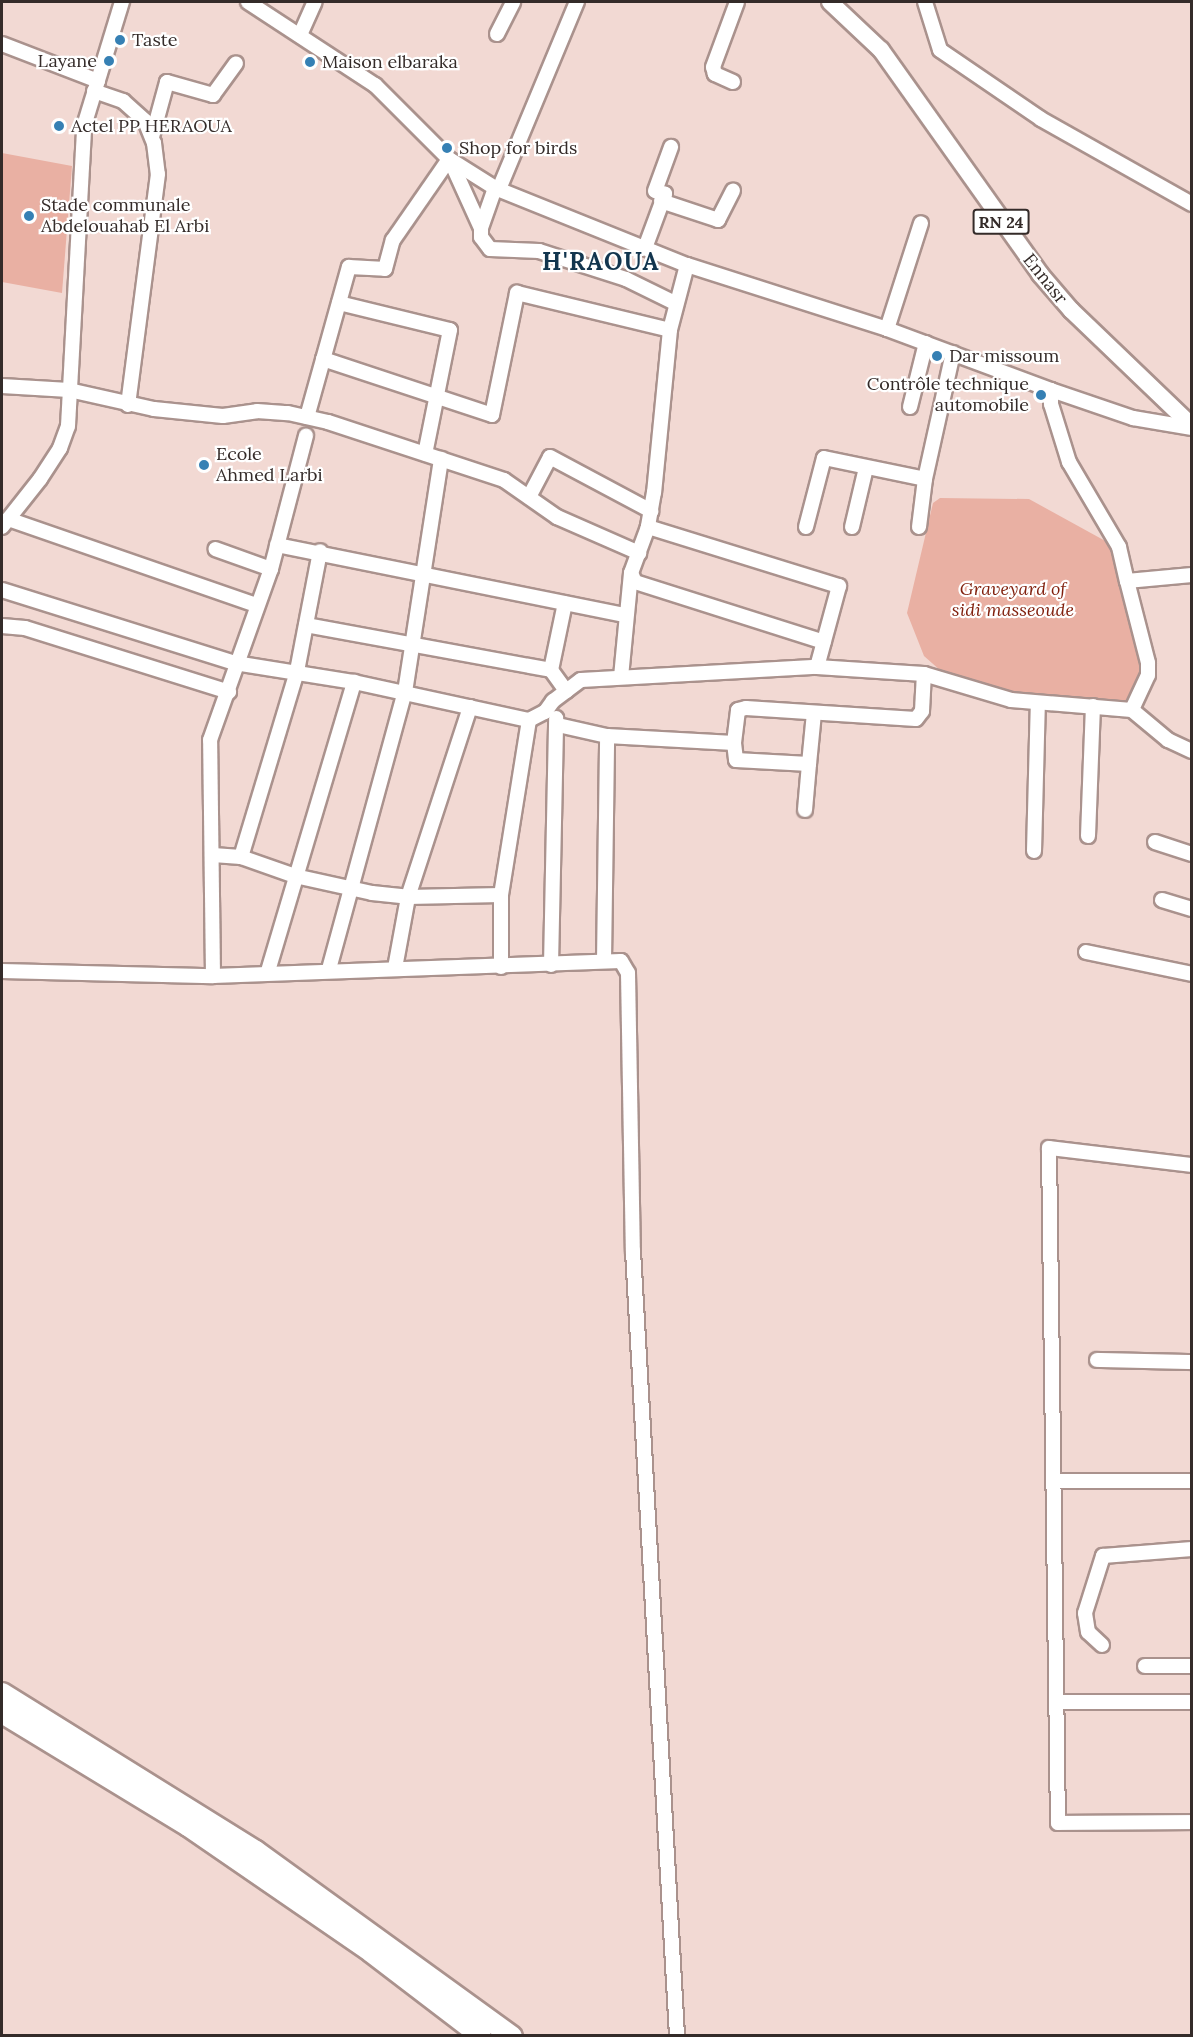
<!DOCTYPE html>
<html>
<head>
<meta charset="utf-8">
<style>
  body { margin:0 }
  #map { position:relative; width:1193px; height:2037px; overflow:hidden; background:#f2d9d3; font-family:Lora,serif }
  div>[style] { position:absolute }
  .green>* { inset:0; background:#e9b0a3 }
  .roads { filter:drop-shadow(2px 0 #aa928d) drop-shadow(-2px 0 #aa928d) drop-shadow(0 2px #aa928d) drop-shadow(0 -2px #aa928d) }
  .minor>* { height:14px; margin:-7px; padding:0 7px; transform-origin:7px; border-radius:7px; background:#fff }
  .major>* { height:16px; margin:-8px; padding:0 8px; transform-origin:8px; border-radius:8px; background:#fff }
  .highway>* { height:20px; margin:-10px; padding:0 10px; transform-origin:10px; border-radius:10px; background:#fff }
  .dots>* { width:16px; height:16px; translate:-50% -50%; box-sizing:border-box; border:3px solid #fff; border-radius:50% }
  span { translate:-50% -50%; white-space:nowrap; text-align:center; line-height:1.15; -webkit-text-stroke:4.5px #fff; paint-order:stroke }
  .shield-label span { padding:2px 4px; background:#fff; border:2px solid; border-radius:4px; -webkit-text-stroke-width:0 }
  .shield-label { font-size:16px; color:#342b29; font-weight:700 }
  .poi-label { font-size:18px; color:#342b29 }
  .left { translate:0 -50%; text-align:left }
  .right { translate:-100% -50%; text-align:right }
  .street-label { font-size:18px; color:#342b29 }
  .park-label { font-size:18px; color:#801f0c; font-style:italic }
  .district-label { font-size:24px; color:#12354e; font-weight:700; letter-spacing:1.5px }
  .frame { position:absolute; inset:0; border:3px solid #342b29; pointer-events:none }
</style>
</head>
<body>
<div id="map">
  <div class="green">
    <div style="clip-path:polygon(2px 153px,72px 166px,62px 293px,2px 282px)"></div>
    <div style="clip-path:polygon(940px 498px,1029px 499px,1109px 543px,1126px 608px,1140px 639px,1146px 670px,1135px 698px,1120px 709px,958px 686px,924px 656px,907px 613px,933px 503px)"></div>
  </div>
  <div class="roads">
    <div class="minor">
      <div style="left:248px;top:2px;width:152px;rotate:33.2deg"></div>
      <div style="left:375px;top:85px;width:105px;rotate:45deg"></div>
      <div style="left:449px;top:159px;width:54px;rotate:32.2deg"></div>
      <div style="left:495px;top:188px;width:207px;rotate:21.9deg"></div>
      <div style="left:687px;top:265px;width:210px;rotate:17.7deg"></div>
      <div style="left:887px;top:329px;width:175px;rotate:20.4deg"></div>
      <div style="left:1051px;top:390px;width:87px;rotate:18.9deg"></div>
      <div style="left:1133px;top:418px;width:60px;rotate:9.6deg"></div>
      <div style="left:925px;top:2px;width:50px;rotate:72.6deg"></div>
      <div style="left:940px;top:50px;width:122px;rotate:34.3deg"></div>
      <div style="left:1041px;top:119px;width:173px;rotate:29.4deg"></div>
      <div style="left:497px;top:34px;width:36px;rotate:-63deg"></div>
      <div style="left:300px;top:35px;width:36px;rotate:-66deg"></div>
      <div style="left:2px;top:44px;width:103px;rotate:21.1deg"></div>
      <div style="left:733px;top:82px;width:20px;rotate:-156deg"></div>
      <div style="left:715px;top:74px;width:7px;rotate:-106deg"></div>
      <div style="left:713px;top:67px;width:69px;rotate:-69.7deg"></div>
      <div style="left:94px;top:91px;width:31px;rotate:19deg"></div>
      <div style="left:123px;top:101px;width:30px;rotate:42deg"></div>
      <div style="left:145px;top:121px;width:24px;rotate:68deg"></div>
      <div style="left:154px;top:143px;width:31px;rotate:83deg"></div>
      <div style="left:158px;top:174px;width:233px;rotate:97.4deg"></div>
      <div style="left:152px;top:137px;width:57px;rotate:-74.7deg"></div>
      <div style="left:167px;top:82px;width:48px;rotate:15.8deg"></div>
      <div style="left:213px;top:95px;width:39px;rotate:-54deg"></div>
      <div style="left:451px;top:162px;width:72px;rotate:65.6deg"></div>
      <div style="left:481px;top:228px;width:9px;rotate:90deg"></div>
      <div style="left:481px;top:237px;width:15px;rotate:53deg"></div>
      <div style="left:490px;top:249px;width:49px;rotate:2.3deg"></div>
      <div style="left:539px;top:251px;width:91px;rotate:17.8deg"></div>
      <div style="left:626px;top:279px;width:55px;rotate:26.1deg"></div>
      <div style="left:499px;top:189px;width:203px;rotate:-67.4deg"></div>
      <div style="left:661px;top:201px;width:60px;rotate:18.4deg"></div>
      <div style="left:718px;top:220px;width:33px;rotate:-63deg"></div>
      <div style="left:481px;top:228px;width:42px;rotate:-70.7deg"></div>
      <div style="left:645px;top:248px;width:58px;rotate:-69.7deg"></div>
      <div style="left:665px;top:194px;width:10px;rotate:-163deg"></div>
      <div style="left:655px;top:191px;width:47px;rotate:-70deg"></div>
      <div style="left:687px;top:265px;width:67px;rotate:104.7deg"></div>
      <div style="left:670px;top:330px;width:163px;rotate:95.6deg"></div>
      <div style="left:654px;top:492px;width:36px;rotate:100deg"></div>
      <div style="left:648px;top:527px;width:49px;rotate:110.3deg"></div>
      <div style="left:631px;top:573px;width:10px;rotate:66deg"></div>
      <div style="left:635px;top:582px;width:198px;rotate:17.6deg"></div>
      <div style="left:339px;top:303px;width:114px;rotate:13.7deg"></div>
      <div style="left:450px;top:330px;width:126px;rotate:101.4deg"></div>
      <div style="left:887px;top:329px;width:111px;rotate:-72.2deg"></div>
      <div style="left:323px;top:359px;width:178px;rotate:18.3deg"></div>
      <div style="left:492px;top:415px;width:125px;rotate:-78.4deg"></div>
      <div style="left:517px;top:293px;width:157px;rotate:13.6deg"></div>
      <div style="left:2px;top:386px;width:67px;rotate:3.4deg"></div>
      <div style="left:69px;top:390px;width:87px;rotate:12.6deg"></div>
      <div style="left:154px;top:409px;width:69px;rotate:5.8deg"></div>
      <div style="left:223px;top:416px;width:34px;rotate:-8deg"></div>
      <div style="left:257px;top:411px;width:31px;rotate:4deg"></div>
      <div style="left:288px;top:413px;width:41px;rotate:12.7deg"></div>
      <div style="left:328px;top:422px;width:185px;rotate:18.2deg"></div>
      <div style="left:504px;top:480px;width:65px;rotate:34.9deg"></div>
      <div style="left:557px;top:517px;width:90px;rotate:23.7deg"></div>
      <div style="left:1051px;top:390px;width:14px;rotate:90deg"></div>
      <div style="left:1051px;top:404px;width:61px;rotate:72.8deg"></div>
      <div style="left:1069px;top:462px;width:99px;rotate:59.5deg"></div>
      <div style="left:1119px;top:547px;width:35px;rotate:77deg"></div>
      <div style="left:1127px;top:581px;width:85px;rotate:75.6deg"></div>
      <div style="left:1148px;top:663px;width:12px;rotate:90deg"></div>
      <div style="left:1148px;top:675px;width:38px;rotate:115deg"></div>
      <div style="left:1132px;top:710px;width:47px;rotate:39.8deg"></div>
      <div style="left:1168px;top:740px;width:26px;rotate:25deg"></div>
      <div style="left:910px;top:407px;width:66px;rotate:-76deg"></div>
      <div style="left:307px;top:417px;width:156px;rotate:-74.4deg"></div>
      <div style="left:349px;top:267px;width:36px;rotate:3deg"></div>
      <div style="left:385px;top:269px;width:30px;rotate:-75deg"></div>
      <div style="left:393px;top:240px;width:98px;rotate:-55.3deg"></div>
      <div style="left:529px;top:497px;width:45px;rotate:-62.3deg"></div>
      <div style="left:550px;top:457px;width:115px;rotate:28.1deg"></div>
      <div style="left:8px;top:519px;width:263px;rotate:19.1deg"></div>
      <div style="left:2px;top:527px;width:61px;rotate:-51.6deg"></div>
      <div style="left:40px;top:479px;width:37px;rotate:-57deg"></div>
      <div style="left:60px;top:448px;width:23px;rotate:-70deg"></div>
      <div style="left:68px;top:426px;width:300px;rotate:-86.9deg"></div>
      <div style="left:84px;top:126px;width:130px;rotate:-73deg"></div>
      <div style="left:648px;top:527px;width:200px;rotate:17.2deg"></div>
      <div style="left:839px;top:586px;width:84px;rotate:105.2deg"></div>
      <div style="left:806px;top:527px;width:71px;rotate:-75.4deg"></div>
      <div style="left:824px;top:458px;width:103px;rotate:11.7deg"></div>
      <div style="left:852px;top:527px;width:61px;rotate:-76.7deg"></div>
      <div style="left:919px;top:527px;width:48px;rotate:-82.9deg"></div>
      <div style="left:925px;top:479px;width:129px;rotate:-77.5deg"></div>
      <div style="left:277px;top:545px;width:353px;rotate:11.4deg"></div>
      <div style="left:271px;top:569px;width:138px;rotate:-75.3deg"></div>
      <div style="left:1127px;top:581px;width:65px;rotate:-5.3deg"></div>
      <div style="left:2px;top:590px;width:244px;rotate:17.4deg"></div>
      <div style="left:235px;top:663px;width:121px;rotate:9.1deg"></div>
      <div style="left:354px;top:682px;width:179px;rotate:12.3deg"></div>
      <div style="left:529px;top:720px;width:18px;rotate:-27deg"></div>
      <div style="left:545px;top:712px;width:14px;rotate:-54deg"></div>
      <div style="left:553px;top:701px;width:35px;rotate:-37deg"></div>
      <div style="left:581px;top:680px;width:236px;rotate:-3.2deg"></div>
      <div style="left:817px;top:667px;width:107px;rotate:3.7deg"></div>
      <div style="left:924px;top:674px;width:91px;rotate:16.6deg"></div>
      <div style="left:1011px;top:700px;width:121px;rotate:4.7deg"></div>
      <div style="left:306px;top:625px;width:249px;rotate:10.4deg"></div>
      <div style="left:551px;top:670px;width:26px;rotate:54deg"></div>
      <div style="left:2px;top:626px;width:23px;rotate:5deg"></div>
      <div style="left:25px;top:628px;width:214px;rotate:17.4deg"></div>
      <div style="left:551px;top:670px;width:68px;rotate:-78.2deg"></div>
      <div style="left:621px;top:677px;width:104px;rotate:-84.5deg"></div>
      <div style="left:558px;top:725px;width:50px;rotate:12.7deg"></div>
      <div style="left:607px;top:736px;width:127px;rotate:3.2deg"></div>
      <div style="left:734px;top:743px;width:33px;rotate:-83deg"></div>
      <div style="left:738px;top:710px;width:8px;rotate:-14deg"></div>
      <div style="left:746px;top:708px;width:170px;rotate:3.7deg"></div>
      <div style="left:916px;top:719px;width:10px;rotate:-53deg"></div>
      <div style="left:922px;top:711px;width:37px;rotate:-87deg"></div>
      <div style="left:734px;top:743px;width:17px;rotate:83deg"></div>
      <div style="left:736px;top:760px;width:73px;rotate:3.1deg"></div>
      <div style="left:809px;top:764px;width:51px;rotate:-84.4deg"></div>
      <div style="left:805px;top:810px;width:46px;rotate:-85deg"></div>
      <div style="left:1088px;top:836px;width:130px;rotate:-87.8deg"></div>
      <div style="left:1155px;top:842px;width:39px;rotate:18deg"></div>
      <div style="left:1034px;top:851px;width:148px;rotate:-88.5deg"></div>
      <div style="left:213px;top:855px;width:28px;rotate:4deg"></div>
      <div style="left:241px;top:857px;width:57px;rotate:19.4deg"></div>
      <div style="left:295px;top:876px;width:79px;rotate:12.4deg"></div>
      <div style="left:372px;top:893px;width:36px;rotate:6deg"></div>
      <div style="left:408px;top:897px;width:93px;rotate:-1.2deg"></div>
      <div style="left:241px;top:857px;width:194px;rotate:-73.2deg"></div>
      <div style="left:297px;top:671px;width:122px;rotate:-79.1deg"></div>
      <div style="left:1162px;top:900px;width:31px;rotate:17deg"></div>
      <div style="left:1086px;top:952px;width:108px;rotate:11.7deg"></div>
      <div style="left:604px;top:961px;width:225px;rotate:-89.2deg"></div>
      <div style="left:551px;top:965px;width:247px;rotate:-88.8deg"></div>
      <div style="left:501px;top:967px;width:72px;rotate:-90deg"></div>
      <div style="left:501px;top:895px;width:177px;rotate:-80.9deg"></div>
      <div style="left:395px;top:968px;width:72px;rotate:-79.6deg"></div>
      <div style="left:408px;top:897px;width:200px;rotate:-71.9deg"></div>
      <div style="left:329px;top:969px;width:287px;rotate:-74.7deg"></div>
      <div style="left:405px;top:692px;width:236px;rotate:-81.2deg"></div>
      <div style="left:2px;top:971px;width:211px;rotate:1.4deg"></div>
      <div style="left:213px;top:976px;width:408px;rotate:-2.1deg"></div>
      <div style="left:621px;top:961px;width:14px;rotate:60deg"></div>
      <div style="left:628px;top:973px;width:278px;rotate:89deg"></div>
      <div style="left:633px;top:1251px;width:786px;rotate:86.79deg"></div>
      <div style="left:268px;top:971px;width:302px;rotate:-73.4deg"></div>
      <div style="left:213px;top:976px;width:236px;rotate:-90.7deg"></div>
      <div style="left:210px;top:740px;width:182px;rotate:-70.4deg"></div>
      <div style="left:271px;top:569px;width:59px;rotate:-160.3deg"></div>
      <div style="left:1192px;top:1165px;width:144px;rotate:-173.2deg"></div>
      <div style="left:1049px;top:1148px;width:675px;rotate:89.24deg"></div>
      <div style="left:1058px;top:1823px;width:134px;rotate:-0.4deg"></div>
      <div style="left:1097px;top:1360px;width:95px;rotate:1.2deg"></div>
      <div style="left:1055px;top:1481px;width:137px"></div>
      <div style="left:1102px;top:1645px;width:19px;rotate:-137deg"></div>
      <div style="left:1088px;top:1632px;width:19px;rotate:-99deg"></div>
      <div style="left:1085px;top:1613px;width:60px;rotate:-72.5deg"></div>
      <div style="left:1103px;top:1556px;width:89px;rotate:-4.5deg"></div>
      <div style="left:1145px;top:1666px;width:47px"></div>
      <div style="left:1057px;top:1702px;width:135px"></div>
    </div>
    <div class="major">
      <div style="left:830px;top:2px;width:70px;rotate:43.3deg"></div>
      <div style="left:881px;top:50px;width:275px;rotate:54.6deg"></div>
      <div style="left:1040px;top:274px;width:48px;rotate:49.3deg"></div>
      <div style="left:1071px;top:310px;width:168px;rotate:43.8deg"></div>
    </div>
    <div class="highway">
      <div style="left:2px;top:1693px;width:299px;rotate:31.9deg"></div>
      <div style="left:256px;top:1851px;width:316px;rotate:35.9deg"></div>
      <div style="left:2px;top:1713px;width:218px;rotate:31.3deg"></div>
      <div style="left:188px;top:1826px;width:222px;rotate:34.5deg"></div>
      <div style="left:371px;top:1952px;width:138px;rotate:37.4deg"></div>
    </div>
  </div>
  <div class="dots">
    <div style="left:120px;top:40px;background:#3680b4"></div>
    <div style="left:109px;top:61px;background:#3680b4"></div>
    <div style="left:310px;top:62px;background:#3680b4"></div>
    <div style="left:59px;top:126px;background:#3680b4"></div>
    <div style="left:447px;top:148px;background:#3680b4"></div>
    <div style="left:29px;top:216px;background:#3680b4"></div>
    <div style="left:937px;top:356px;background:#3680b4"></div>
    <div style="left:1041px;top:395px;background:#3680b4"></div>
    <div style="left:204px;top:465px;background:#3680b4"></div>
  </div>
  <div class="shield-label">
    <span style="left:1001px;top:222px">RN 24</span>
  </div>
  <div class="poi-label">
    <span class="left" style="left:132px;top:40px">Taste</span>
    <span class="right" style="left:97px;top:61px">Layane</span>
    <span class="left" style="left:322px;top:62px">Maison elbaraka</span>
    <span class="left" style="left:71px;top:126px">Actel PP HERAOUA</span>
    <span class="left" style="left:459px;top:148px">Shop for birds</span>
    <span class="left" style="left:41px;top:216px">Stade communale<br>Abdelouahab El Arbi</span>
    <span class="left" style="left:949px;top:356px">Dar missoum</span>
    <span class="right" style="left:1029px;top:395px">Contrôle technique<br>automobile</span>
    <span class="left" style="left:216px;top:465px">Ecole<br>Ahmed Larbi</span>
  </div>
  <div class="street-label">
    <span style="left:1045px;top:279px;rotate:51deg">Ennasr</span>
  </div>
  <div class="park-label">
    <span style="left:1013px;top:600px">Graveyard of<br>sidi masseoude</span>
  </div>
  <div class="district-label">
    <span style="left:601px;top:262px">H'RAOUA</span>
  </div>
  <div class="frame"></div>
</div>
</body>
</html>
